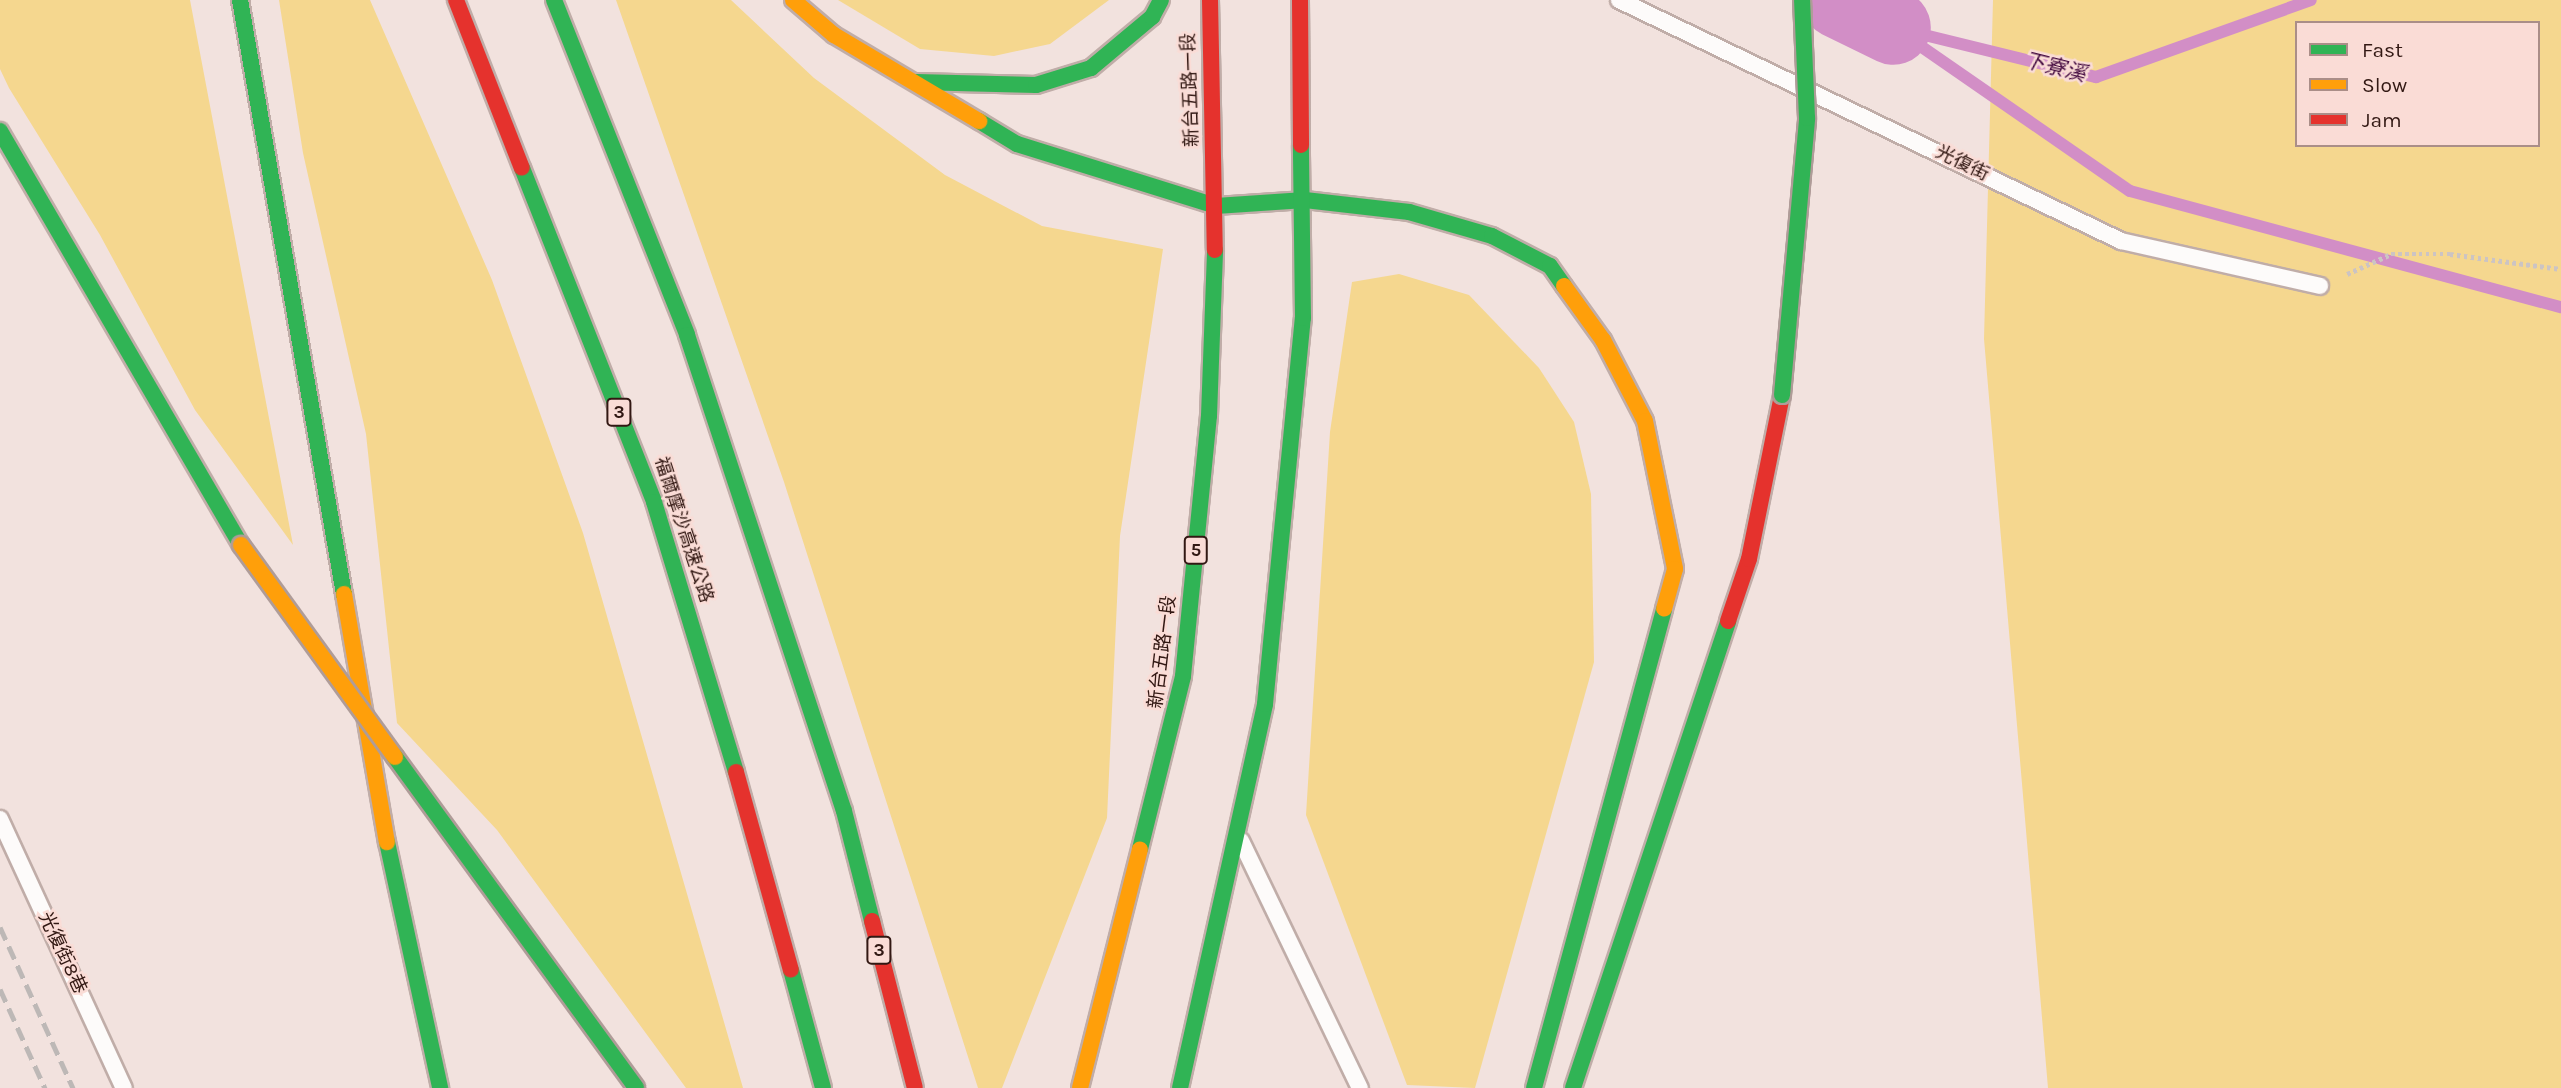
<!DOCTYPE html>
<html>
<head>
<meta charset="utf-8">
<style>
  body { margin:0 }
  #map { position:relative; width:2561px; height:1088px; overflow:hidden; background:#f2e2de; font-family:Karla,"Noto Sans TC",sans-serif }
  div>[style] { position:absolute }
  .green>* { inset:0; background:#f5d78f }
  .stream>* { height:12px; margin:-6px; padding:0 6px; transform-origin:6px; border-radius:6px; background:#d28ec6 }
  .river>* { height:75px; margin:-37.5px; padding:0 37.5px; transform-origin:37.5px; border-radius:37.5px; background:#d28ec6 }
  .path>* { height:4.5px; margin-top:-2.25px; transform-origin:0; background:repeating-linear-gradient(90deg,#ccc4c3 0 3.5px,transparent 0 7px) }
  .roads { filter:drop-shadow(2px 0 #c0ada8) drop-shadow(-2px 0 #c0ada8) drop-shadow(0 2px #c0ada8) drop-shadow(0 -2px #c0ada8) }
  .lane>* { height:16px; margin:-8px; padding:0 8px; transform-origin:8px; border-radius:8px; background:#fdfbfa }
  .fast>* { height:16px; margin:-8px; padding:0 8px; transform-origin:8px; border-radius:8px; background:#30b455 }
  .slow>* { height:16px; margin:-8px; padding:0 8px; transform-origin:8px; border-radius:8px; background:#ff9f0a }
  .jam>* { height:16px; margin:-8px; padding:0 8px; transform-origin:8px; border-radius:8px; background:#e5322d }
  .rail>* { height:5px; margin-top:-2.5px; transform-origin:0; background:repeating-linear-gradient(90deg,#bdb8b6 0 14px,transparent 0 21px) }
  .bridges { filter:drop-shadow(2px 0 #af9c98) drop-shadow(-2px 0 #af9c98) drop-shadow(0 2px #af9c98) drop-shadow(0 -2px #af9c98) }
  .fast-bridge>* { height:16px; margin:-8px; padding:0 8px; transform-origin:8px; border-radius:8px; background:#30b455 }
  .slow-bridge>* { height:16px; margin:-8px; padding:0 8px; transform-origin:8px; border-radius:8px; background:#ff9f0a }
  span { translate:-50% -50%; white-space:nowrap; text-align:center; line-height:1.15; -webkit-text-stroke:5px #fadcd6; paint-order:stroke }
  .shield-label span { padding:2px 5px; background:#fadcd6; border:2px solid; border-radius:5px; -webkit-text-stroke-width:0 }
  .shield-label { font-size:18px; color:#321813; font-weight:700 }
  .street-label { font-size:19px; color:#321813 }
  .water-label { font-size:21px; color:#450b41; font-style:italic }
  .legend { position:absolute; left:2295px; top:21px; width:245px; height:126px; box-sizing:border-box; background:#fadcd6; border:2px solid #aa8e88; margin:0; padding:9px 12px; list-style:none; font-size:21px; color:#321813 }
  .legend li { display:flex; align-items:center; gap:14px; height:35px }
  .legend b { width:35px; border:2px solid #aa8e88 }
</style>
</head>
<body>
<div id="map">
  <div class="green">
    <div style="clip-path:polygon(0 0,190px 0,293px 545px,195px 410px,100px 235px,9px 88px,0 69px)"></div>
    <div style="clip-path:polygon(279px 0,370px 0,492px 280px,583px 533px,743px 1088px,686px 1088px,497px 830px,397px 723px,366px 434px,303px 153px)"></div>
    <div style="clip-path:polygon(616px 0,731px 0,814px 78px,945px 175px,1042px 226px,1163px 249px,1120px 536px,1107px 818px,1002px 1088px,978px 1088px,784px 482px)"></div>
    <div style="clip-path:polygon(838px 0,1109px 0,1050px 44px,994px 56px,920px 49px)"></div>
    <div style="clip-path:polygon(evenodd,1993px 0,2561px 0,2561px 1088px,2048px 1088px,1984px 339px,1993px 0,2297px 23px,2538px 23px,2538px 145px,2297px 145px,2297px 23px)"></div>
    <div style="clip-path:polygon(1399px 274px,1469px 295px,1539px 368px,1574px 422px,1591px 494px,1594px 662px,1475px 1088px,1407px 1085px,1306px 815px,1330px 432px,1352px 282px)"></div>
  </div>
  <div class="stream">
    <div style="left:1893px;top:27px;width:288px;rotate:34.7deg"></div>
    <div style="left:2130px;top:191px;width:446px;rotate:15.1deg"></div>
    <div style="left:1900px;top:29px;width:202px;rotate:13.8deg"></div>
    <div style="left:2096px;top:77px;width:228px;rotate:-19.7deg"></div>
  </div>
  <div class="river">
    <div style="left:1838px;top:0;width:61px;rotate:26.1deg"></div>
  </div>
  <div class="path">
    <div style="left:2347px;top:274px;width:48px;rotate:-24.4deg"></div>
    <div style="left:2391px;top:254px;width:59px"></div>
    <div style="left:2450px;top:254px;width:112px;rotate:7.7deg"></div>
  </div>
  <div class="roads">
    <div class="lane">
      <div style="left:1619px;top:0;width:557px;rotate:25.64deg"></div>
      <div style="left:2121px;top:241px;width:204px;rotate:12.7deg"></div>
      <div style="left:0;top:819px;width:296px;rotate:65.3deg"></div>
      <div style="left:1241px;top:841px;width:274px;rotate:64.3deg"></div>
    </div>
    <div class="fast">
      <div style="left:240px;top:0;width:603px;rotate:80.07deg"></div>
      <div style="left:554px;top:0;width:360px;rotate:68.3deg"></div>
      <div style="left:687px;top:335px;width:501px;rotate:71.75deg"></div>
      <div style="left:844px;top:811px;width:114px;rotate:75.7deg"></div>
      <div style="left:916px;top:82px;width:120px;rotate:1.4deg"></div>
      <div style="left:1036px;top:85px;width:58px;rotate:-17.2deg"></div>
      <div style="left:1091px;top:68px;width:80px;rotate:-39.9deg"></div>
      <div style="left:1152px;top:17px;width:19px;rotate:-62deg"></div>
      <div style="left:979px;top:121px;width:44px;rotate:31.2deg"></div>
      <div style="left:1017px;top:144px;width:208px;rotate:17.3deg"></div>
      <div style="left:1216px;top:206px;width:89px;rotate:-3.9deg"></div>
      <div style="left:1305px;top:200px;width:105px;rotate:6.6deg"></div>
      <div style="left:1409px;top:212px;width:86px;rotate:16.1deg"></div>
      <div style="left:1492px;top:236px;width:65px;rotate:27.3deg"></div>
      <div style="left:1550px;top:266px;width:24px;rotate:55deg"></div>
      <div style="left:0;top:131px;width:479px;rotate:59.8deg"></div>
      <div style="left:522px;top:168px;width:359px;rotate:68.4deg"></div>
      <div style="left:654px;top:502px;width:282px;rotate:73.1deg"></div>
      <div style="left:387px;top:842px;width:252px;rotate:77.8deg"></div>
      <div style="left:1140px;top:849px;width:178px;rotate:-76deg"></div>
      <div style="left:1183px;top:676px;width:261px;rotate:-84.3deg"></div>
      <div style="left:1209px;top:416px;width:166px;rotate:-87.9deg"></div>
      <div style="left:791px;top:970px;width:122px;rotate:74.8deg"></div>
      <div style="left:1180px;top:1088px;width:393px;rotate:-77.5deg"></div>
      <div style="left:1265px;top:704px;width:388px;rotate:-84.4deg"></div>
      <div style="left:1303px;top:318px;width:173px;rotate:-90.7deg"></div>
      <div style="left:1534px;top:1088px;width:496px;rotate:-74.8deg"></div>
      <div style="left:1573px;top:1088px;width:492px;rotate:-71.6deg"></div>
    </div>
    <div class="slow">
      <div style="left:793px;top:0;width:54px;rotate:40.5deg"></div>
      <div style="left:834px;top:35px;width:169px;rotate:30.7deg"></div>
      <div style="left:1564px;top:286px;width:67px;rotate:54.2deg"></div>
      <div style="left:1603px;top:340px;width:91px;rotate:62.6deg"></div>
      <div style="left:1645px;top:421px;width:151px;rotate:78.5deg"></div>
      <div style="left:1675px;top:569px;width:41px;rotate:105.4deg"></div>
      <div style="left:344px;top:594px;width:252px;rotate:80.2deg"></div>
      <div style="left:1080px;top:1088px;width:246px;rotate:-75.9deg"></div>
    </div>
    <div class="jam">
      <div style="left:456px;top:0;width:180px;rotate:68.6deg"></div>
      <div style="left:1210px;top:0;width:250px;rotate:88.9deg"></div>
      <div style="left:1300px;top:0;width:145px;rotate:89.6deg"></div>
      <div style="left:1728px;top:621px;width:65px;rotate:-71.3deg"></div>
      <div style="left:1749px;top:559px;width:167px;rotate:-78.6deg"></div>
      <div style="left:736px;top:772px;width:205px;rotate:74.5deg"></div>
      <div style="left:872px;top:921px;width:172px;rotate:75.6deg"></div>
    </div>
  </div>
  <div class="rail">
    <div style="left:0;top:927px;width:177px;rotate:65.6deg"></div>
    <div style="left:0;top:989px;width:109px;rotate:65.6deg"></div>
  </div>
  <div class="bridges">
    <div class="fast-bridge">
      <div style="left:1782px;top:395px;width:278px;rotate:-84.8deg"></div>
      <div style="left:1807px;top:118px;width:118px;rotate:-92.4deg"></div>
      <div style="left:395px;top:757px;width:409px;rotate:53.9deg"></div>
    </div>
    <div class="slow-bridge">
      <div style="left:241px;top:545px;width:262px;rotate:54deg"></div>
    </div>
  </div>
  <div class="shield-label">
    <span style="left:619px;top:412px">3</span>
    <span style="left:1196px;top:550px">5</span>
    <span style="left:879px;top:950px">3</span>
  </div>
  <div class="street-label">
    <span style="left:1191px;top:90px;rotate:-92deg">新台五路一段</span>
    <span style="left:1962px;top:164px;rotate:26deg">光復街</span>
    <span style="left:683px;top:530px;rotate:72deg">福爾摩沙高速公路</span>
    <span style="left:1163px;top:652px;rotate:-83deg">新台五路一段</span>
    <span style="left:62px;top:953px;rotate:65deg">光復街8巷</span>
  </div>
  <div class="water-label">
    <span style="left:2055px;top:67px;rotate:14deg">下寮溪</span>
  </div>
  <ul class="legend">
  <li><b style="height:9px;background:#30b455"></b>Fast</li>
  <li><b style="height:9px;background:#ff9f0a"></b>Slow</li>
  <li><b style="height:9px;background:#e5322d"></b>Jam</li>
  </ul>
</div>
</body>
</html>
